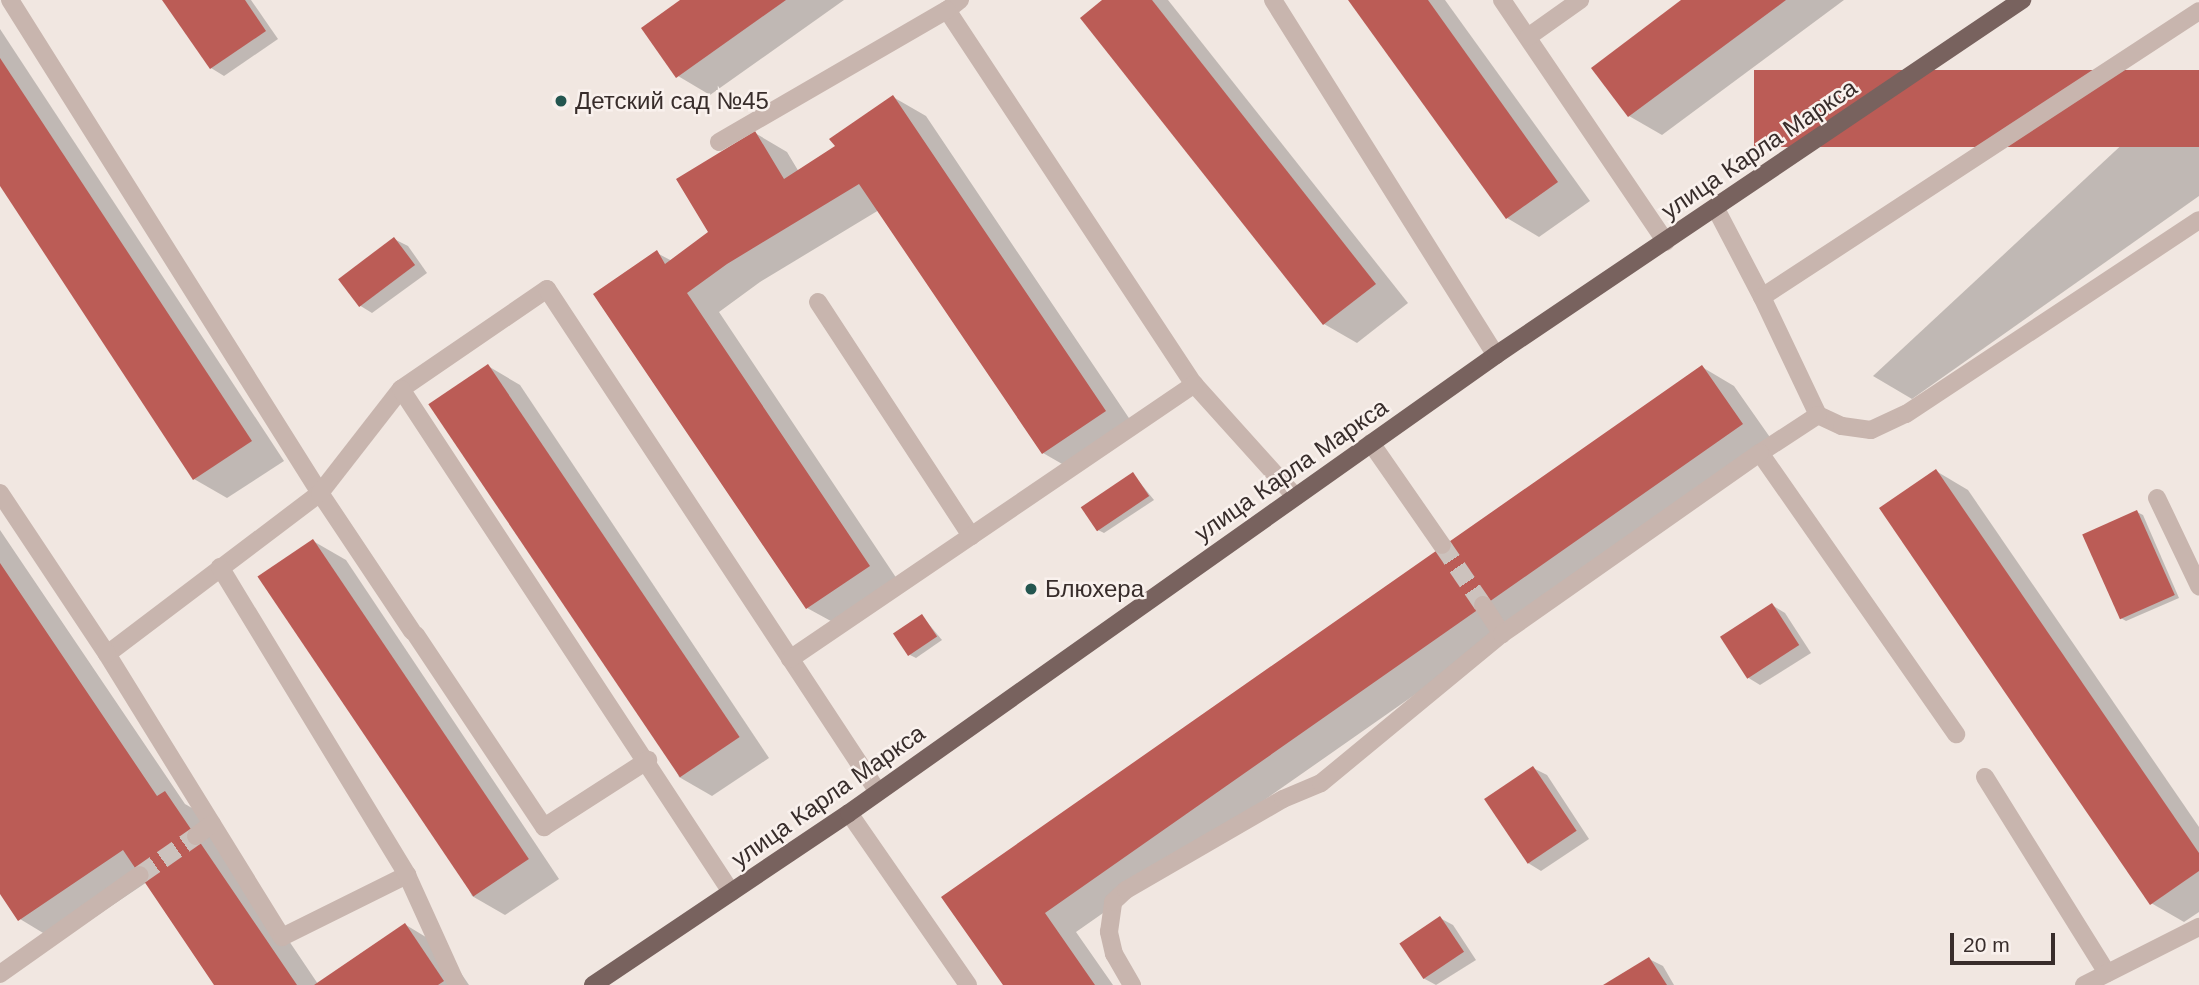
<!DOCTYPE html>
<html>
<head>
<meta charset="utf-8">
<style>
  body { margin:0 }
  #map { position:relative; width:2199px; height:985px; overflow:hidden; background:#f1e7e1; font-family:Helvetica,sans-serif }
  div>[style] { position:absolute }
  .shadow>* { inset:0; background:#0003 }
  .building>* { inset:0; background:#bb5c56; transform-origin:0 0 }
  .minor-tunnel>* { height:18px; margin-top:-9px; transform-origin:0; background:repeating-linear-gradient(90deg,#ccc2bd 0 18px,transparent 0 27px) }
  .minor>* { height:18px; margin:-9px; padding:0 9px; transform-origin:9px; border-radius:9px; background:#c8b5ae }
  .major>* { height:18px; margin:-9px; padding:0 9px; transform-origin:9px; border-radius:9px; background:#78625e }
  .dots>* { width:19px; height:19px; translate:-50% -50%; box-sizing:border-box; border:4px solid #f9f1ed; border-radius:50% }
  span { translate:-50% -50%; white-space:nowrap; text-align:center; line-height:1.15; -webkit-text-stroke:5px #f9f1ed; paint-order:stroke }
  .poi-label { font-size:24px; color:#382d2b }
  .left { translate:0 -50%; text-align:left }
  .street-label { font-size:24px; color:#382d2b }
  .scale { position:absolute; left:1950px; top:933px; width:105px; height:32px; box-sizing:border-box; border:4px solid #382d2b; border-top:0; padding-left:9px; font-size:21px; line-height:24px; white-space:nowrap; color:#382d2b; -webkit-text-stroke:5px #f9f1ed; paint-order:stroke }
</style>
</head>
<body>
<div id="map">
  <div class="shadow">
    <div style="clip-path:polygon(164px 0,251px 0,278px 39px,224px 76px,211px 68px)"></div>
    <div style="clip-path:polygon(683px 0,844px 0,710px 95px,678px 76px)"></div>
    <div style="clip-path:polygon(1105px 0,1168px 0,1408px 303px,1357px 343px,1324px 324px)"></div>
    <div style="clip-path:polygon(1350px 0,1445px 0,1590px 201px,1539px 237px,1507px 218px)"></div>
    <div style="clip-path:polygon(1684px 0,1844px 0,1662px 135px,1629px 116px)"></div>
    <div style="clip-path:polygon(0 29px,284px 461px,227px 498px,194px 479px,0 183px)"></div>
    <div style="clip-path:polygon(2199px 73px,2199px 196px,1912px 399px,1873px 376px)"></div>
    <div style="clip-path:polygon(893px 97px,926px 116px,1137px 430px,1076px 472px,1043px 453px,879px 210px,760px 282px,719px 312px,901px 585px,840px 626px,807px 608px,657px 253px,672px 261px,710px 232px,755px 133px,787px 152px,799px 172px,837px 147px)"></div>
    <div style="clip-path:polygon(394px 239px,408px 246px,427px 273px,372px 313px,359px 305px)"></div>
    <div style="clip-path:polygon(488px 366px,520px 385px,769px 758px,712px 796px,679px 777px)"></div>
    <div style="clip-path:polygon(1702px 367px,1734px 386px,1774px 443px,1076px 932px,1113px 985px,1005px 985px,944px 897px)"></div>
    <div style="clip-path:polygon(1936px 471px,1968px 490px,2199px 827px,2199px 912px,2184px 922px,2151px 903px)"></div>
    <div style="clip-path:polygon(1133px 474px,1154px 500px,1104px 533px,1098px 530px)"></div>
    <div style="clip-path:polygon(2137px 512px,2143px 515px,2179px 598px,2126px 621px,2119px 617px)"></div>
    <div style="clip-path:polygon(0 530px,185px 804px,204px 815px,318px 984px,406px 925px,444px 948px,469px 985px,216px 985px,147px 882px,58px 942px,20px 919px,0 890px)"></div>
    <div style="clip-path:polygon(313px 541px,346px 560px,559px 879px,505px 915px,472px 896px)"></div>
    <div style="clip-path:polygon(1772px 605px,1785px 613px,1811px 653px,1760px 685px,1747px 677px)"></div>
    <div style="clip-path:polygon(922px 616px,942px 640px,916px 658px,910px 655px)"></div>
    <div style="clip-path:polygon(1533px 768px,1547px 775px,1589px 839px,1541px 871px,1528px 863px)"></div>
    <div style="clip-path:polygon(1440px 918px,1453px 925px,1476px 960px,1436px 985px,1423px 978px)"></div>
    <div style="clip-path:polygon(1649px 959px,1663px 966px,1674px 985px,1607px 985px)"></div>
  </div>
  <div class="building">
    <div style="clip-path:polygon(162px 0,245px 0,266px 31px,210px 69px)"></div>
    <div style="clip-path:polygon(680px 0,786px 0,676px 78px,641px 28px)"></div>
    <div style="clip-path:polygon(1102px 0,1152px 0,1376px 284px,1323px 325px,1080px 18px)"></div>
    <div style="clip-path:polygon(1348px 0,1428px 0,1558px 182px,1506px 219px)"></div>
    <div style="clip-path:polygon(1681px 0,1786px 0,1628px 117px,1591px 68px)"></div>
    <div style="clip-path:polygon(0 58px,252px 441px,193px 480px,0 186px)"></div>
    <div style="left:2199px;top:70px;width:77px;height:445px;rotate:90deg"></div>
    <div style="clip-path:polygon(893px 95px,1106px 411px,1042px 454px,859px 184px,727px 264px,687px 293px,870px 566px,806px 609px,593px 294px,657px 250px,665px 264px,708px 232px,676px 179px,755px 131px,784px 179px,835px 146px,829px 139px)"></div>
    <div style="left:394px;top:237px;width:35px;height:70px;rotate:53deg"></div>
    <div style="left:488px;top:364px;width:450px;height:72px;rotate:56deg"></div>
    <div style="clip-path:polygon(1702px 365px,1743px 424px,1045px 913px,1095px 985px,1003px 985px,941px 897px)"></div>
    <div style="clip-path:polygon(1936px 469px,2199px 853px,2199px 871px,2150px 905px,1879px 508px)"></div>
    <div style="left:1133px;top:472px;width:29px;height:63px;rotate:56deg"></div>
    <div style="left:2137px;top:510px;width:93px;height:60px;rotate:66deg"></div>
    <div style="left:313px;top:539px;width:386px;height:67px;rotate:56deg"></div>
    <div style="clip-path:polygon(0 563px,157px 796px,165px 791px,297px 985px,214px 985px,123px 850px,18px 921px,0 894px)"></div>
    <div style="left:1772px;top:603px;width:50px;height:62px;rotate:57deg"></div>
    <div style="left:922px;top:614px;width:27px;height:35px;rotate:56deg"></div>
    <div style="left:1533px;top:766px;width:78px;height:59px;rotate:56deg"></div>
    <div style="left:1440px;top:916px;width:43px;height:49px;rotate:56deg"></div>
    <div style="clip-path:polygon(405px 923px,444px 981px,438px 985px,314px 985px)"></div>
    <div style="clip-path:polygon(1649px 957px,1667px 985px,1603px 985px)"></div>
  </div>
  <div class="minor-tunnel">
    <div style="left:1442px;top:545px;width:73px;rotate:55.7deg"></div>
    <div style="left:140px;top:875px;width:68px;rotate:-34.9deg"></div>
  </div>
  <div class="minor">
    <div style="left:10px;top:0;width:582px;rotate:57.84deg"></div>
    <div style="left:320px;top:493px;width:267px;rotate:142.9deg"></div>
    <div style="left:107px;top:654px;width:333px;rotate:58.3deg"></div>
    <div style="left:282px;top:937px;width:140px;rotate:-26.4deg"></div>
    <div style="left:407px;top:875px;width:121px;rotate:65.6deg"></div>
    <div style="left:960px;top:0;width:16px;rotate:142deg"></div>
    <div style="left:947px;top:10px;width:448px;rotate:56.6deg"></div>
    <div style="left:1194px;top:384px;width:151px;rotate:48deg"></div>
    <div style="left:1273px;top:0;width:419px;rotate:57.9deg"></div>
    <div style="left:1502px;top:0;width:292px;rotate:55.9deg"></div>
    <div style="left:1528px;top:37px;width:64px;rotate:-35.4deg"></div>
    <div style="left:719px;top:142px;width:263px;rotate:-30.1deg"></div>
    <div style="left:1716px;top:209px;width:99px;rotate:62.4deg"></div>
    <div style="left:1762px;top:297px;width:522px;rotate:-33.2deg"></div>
    <div style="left:1762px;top:297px;width:131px;rotate:64.6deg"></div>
    <div style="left:1818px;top:415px;width:26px;rotate:25deg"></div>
    <div style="left:1842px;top:426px;width:29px;rotate:8deg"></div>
    <div style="left:1871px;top:430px;width:38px;rotate:-25deg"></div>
    <div style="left:1906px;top:414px;width:351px;rotate:-33.5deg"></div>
    <div style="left:818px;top:302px;width:280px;rotate:56.8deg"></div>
    <div style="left:401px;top:389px;width:177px;rotate:-34.4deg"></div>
    <div style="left:547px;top:289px;width:602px;rotate:56.65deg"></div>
    <div style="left:1818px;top:415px;width:69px;rotate:146.8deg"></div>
    <div style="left:1760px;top:453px;width:343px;rotate:55.1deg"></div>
    <div style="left:1371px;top:443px;width:124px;rotate:55.2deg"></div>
    <div style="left:0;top:493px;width:193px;rotate:56.4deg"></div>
    <div style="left:2157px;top:498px;width:98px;rotate:64.5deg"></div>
    <div style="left:220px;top:567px;width:360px;rotate:58.7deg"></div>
    <div style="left:1483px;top:605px;width:35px;rotate:57deg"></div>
    <div style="left:412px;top:631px;width:166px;rotate:-123.7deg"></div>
    <div style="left:320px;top:493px;width:132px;rotate:-52.1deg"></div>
    <div style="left:401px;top:389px;width:602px;rotate:56.73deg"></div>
    <div style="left:416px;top:635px;width:231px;rotate:56.3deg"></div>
    <div style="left:544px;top:827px;width:124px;rotate:-32.8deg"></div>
    <div style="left:790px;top:659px;width:489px;rotate:-34.2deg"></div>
    <div style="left:1985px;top:777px;width:231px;rotate:58.1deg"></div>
    <div style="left:849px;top:813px;width:209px;rotate:55.3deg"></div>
    <div style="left:196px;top:836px;width:20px;rotate:-37deg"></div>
    <div style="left:0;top:974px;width:171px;rotate:-35.3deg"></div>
    <div style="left:1132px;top:985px;width:36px;rotate:-120deg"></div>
    <div style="left:1114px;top:954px;width:23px;rotate:-103deg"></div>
    <div style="left:1109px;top:932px;width:30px;rotate:-82deg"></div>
    <div style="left:1113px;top:902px;width:18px;rotate:-43deg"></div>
    <div style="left:1126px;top:890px;width:181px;rotate:-30.1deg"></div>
    <div style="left:1283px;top:799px;width:41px;rotate:-22.8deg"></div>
    <div style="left:1321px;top:783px;width:234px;rotate:-39.5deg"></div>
    <div style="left:1502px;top:634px;width:315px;rotate:-35.1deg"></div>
    <div style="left:2084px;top:985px;width:129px;rotate:-26.8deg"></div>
  </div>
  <div class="major">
    <div style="left:593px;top:985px;width:308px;rotate:-33.9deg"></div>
    <div style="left:849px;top:813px;width:793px;rotate:-35.29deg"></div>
    <div style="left:1496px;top:355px;width:635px;rotate:-34.02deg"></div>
  </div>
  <div class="dots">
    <div style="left:561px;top:101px;background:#245650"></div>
    <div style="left:1031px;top:589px;background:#245650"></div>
  </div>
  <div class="poi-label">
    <span class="left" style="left:575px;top:101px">Детский сад №45</span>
    <span class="left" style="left:1045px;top:589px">Блюхера</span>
  </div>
  <div class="street-label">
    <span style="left:1759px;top:149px;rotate:-34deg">улица Карла Маркса</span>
    <span style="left:1291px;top:470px;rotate:-35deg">улица Карла Маркса</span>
    <span style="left:828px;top:796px;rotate:-35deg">улица Карла Маркса</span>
  </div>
  <div class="scale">20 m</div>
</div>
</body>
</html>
